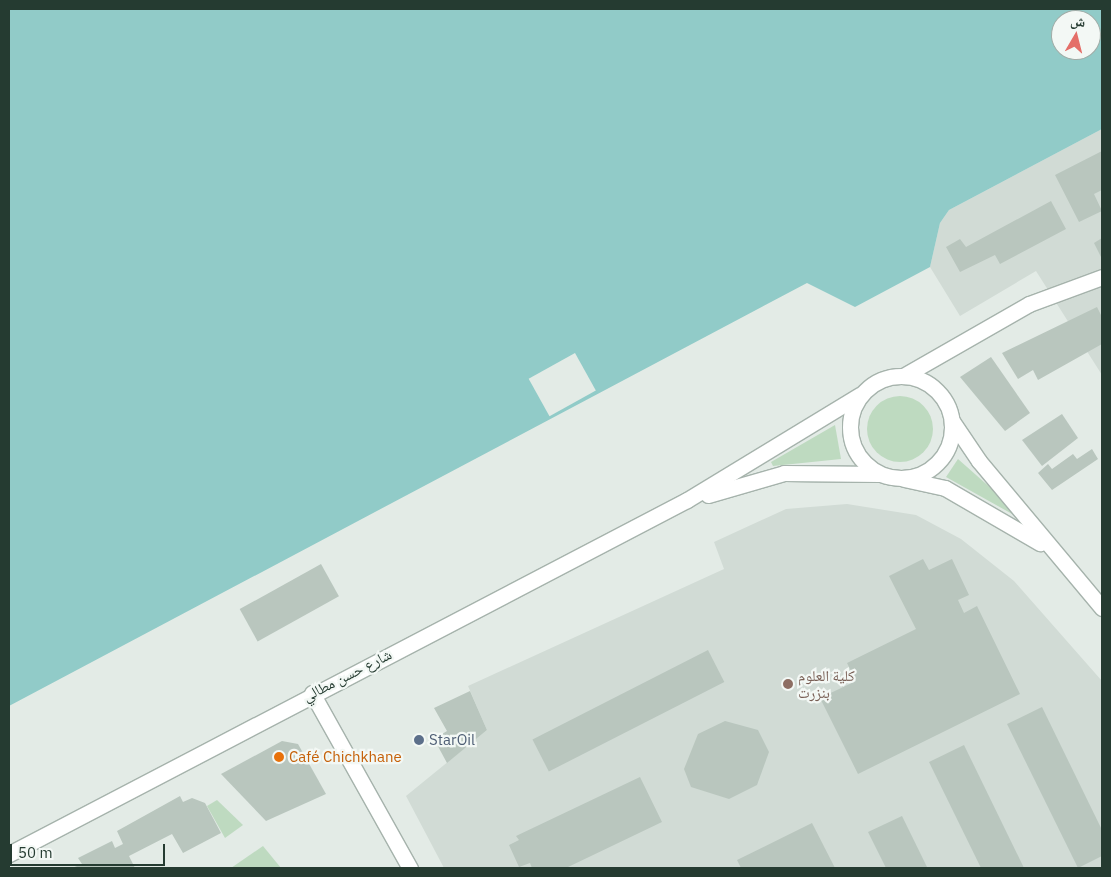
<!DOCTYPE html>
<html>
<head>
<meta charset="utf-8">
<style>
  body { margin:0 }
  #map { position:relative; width:1111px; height:877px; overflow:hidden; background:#e3ebe6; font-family:"IBM Plex Sans","Noto Naskh Arabic",sans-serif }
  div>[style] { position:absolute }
  .built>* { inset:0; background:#d1dbd5 }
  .green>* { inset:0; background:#bedac0 }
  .round { border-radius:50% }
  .water>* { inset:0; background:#91cbc8 }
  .pier>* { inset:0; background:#e3ebe6; transform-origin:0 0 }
  .building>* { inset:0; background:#b9c6be; transform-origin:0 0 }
  .roads { filter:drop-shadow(1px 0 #a6b3ac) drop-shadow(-1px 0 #a6b3ac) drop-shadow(0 1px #a6b3ac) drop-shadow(0 -1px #a6b3ac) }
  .minor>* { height:15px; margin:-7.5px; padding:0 7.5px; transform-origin:7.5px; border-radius:7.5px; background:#fff }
  .tertiary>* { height:15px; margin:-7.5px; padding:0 7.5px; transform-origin:7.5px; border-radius:7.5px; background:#fff }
  .tertiary>.ring { margin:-7.5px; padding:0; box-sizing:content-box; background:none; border:15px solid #fff; border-radius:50% }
  .dots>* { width:14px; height:14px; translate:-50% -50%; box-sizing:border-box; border:2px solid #f3f8f5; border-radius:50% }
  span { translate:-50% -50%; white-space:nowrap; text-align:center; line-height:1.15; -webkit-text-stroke:4.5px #f3f8f5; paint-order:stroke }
  .street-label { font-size:15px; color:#253b31 }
  .education-label { font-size:15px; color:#785e54 }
  .left { translate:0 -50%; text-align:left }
  .service-label { font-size:15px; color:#4e5e75 }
  .food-label { font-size:15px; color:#c56008 }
  .frame { position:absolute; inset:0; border:10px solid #253b31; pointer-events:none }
  .north { position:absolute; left:1051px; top:10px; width:50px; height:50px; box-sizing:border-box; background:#f3f8f5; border:1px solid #a1aca7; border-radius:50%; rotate:8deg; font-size:14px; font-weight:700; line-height:20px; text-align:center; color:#253b31 }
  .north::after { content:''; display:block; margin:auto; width:18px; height:22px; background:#e46f69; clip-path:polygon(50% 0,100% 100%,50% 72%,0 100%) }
  .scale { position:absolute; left:10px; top:844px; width:155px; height:22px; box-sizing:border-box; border:2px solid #253b31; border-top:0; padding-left:6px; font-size:15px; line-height:18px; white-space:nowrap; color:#253b31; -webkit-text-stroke:4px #f3f8f5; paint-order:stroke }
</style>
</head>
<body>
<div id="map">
  <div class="built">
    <div style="clip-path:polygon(1102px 129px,1102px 375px,1036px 271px,960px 316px,930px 267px,940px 223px,949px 210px)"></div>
    <div style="clip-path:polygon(847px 504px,916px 515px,961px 539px,1014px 581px,1102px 681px,1102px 868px,444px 868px,406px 796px,487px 730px,468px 686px,724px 569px,714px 542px,786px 509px)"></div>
  </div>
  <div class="green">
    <div class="round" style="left:867px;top:396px;width:66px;height:66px"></div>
    <div style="clip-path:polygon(835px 425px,841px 459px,773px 466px,771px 462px)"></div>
    <div style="clip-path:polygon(958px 459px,993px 490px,1014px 515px,946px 477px)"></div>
    <div style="clip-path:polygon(217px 800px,243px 825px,225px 838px,207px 806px)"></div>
    <div style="clip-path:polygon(263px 846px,281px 868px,231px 868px)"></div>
  </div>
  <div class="water">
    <div style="clip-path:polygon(evenodd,9px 9px,1102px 9px,1102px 129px,949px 210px,940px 223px,930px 267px,855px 307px,807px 283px,9px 706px,9px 9px,1061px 20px,1091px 20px,1091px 50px,1061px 50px,1061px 20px)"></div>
  </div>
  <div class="pier">
    <div style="left:575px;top:353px;width:43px;height:53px;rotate:61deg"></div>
  </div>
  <div class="building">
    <div style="clip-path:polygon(1102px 151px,1102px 190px,1094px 194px,1102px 211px,1079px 222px,1055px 175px)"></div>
    <div style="clip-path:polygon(1051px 201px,1066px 229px,1000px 264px,995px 255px,960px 272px,946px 247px,960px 239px,966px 247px)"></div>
    <div style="clip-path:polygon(1102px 238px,1102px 259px,1094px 243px)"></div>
    <div style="clip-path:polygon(1097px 307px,1102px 317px,1102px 344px,1038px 380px,1033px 370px,1018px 379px,1002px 353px)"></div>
    <div style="clip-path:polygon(991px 357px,1030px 413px,1005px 431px,960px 377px)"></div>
    <div style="clip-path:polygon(1062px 414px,1078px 438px,1042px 466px,1022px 440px)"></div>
    <div style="clip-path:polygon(1092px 449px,1098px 459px,1052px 490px,1038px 473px,1048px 464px,1052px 469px,1073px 454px,1077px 459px)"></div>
    <div style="clip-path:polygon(923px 559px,929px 570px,952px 559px,969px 595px,958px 600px,964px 613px,977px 606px,1020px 694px,858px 774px,820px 698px,856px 681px,847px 663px,916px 629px,889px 576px)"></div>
    <div style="left:321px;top:564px;width:37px;height:93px;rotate:61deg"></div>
    <div style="left:708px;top:650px;width:36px;height:197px;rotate:63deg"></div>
    <div style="clip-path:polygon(470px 691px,487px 730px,447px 763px,434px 739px,447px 731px,434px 708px)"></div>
    <div style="clip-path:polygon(1042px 707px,1102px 830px,1102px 856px,1078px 868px,1007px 724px)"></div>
    <div style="clip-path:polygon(725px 721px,758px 730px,769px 752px,757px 785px,729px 799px,691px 787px,684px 769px,698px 734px)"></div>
    <div style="clip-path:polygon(282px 741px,298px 744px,326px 794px,266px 821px,221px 774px)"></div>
    <div style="clip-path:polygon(964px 745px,1024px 868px,981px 868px,929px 762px)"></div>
    <div style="clip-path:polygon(640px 777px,662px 822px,566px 868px,532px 868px,530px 863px,519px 867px,509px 845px,519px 840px,516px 836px)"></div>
    <div style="clip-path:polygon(180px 796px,183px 802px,192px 798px,205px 803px,221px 833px,183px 853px,172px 834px,129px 856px,135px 868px,72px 868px,82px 864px,78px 858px,112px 841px,115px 848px,123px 844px,117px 831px)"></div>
    <div style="clip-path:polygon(902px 816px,927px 867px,925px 868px,886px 868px,868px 832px)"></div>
    <div style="clip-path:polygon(812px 823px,835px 868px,741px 868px,737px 860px)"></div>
  </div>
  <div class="roads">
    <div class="minor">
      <div style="left:905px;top:375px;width:143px;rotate:-29.8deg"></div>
      <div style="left:1029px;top:304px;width:78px;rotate:-20.3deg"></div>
    </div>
    <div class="tertiary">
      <div class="ring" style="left:850px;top:376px;width:87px;height:87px"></div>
      <div style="left:952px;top:421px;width:48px;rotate:56deg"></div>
      <div style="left:979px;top:461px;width:192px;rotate:50.1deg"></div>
      <div style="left:904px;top:479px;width:42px;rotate:12.4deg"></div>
      <div style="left:945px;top:488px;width:110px;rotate:30.1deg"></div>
      <div style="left:708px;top:495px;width:79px;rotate:-16.1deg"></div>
      <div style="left:784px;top:473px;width:95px;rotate:0.6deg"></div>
      <div style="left:312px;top:693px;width:201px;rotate:60.8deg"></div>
      <div style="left:9px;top:854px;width:765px;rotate:-27.57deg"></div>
      <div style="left:687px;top:500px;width:202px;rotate:-31.3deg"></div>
    </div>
  </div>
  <div class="dots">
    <div style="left:788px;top:684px;background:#8d6e63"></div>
    <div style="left:419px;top:740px;background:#5c6f8a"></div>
    <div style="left:279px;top:757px;background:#e8710a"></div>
  </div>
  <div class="street-label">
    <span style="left:347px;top:675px;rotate:-27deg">شارع حسن مطالي</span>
  </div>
  <div class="education-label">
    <span class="left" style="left:798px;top:684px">كلية العلوم<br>بنزرت</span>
  </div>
  <div class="service-label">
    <span class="left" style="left:429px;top:740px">StarOil</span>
  </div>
  <div class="food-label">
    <span class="left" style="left:289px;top:757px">Café Chichkhane</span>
  </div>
  <div class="frame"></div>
  <div class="north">ش</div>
  <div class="scale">50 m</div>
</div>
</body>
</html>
